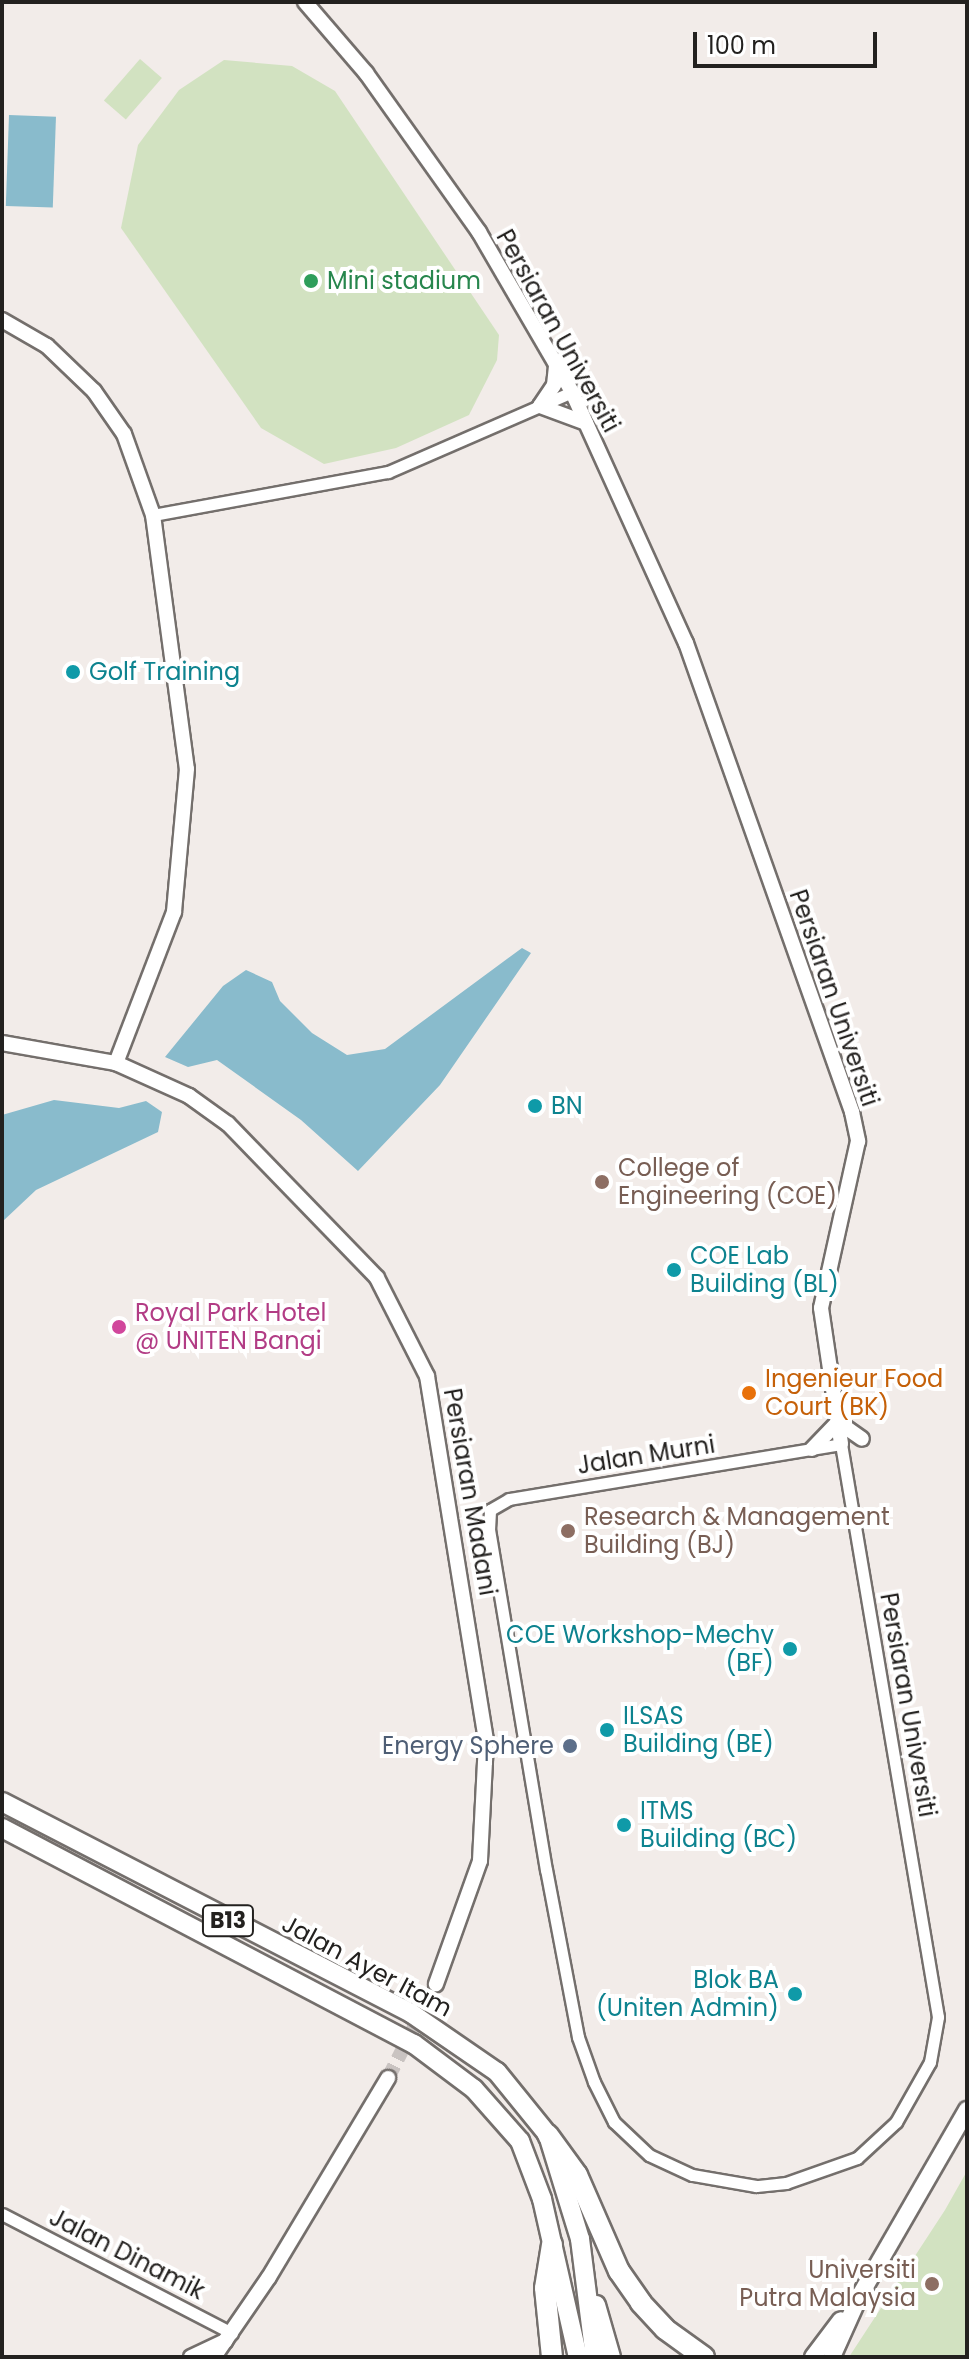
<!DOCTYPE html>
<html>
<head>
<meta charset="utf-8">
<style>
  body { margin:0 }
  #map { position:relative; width:969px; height:2359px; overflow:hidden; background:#f2ece9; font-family:Poppins,sans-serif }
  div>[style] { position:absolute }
  .green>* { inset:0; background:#d2e2c1; transform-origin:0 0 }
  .water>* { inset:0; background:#89bbcc; transform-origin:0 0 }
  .tertiary-tunnel>* { height:14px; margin-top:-7px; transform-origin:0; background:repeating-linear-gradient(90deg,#c9c3c1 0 14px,transparent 0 21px) }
  .roads { filter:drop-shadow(2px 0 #746f6c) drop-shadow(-2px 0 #746f6c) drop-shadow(0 2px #746f6c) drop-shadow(0 -2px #746f6c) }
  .minor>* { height:11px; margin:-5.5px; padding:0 5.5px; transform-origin:5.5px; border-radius:5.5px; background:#fff }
  .tertiary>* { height:14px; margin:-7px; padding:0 7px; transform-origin:7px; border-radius:7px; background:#fff }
  .secondary>* { height:16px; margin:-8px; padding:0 8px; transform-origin:8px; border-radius:8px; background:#fff }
  .primary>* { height:18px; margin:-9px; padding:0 9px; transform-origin:9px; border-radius:9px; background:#fff }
  .motorway>* { height:20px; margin:-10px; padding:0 10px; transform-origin:10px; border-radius:10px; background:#fff }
  .dots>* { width:22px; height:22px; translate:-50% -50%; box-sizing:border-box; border:4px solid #fff; border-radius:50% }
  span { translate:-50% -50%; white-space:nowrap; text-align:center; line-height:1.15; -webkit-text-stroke:8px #fff; paint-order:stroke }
  .shield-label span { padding:2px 6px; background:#fff; border:2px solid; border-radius:6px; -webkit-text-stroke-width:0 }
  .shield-label { font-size:22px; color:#23211f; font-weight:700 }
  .leisure-label { font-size:24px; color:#27864d }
  .left { translate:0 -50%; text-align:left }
  .street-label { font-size:24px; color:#23211f }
  .culture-label { font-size:24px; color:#0d838f }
  .right { translate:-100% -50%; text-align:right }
  .education-label { font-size:24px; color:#785e54 }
  .hotel-label { font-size:24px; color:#b23c85 }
  .food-label { font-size:24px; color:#c56008 }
  .service-label { font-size:24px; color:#4e5e75 }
  .frame { position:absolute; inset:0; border:4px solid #23211f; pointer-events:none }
  .scale { position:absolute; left:693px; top:32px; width:184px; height:36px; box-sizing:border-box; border:4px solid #23211f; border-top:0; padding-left:10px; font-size:24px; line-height:28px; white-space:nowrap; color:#23211f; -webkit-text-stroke:6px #fff; paint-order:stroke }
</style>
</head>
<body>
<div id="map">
  <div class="green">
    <div style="left:140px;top:59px;width:29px;height:55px;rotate:41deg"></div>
    <div style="clip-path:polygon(224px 60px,292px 66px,335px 91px,499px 335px,497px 360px,469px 415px,396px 448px,324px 464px,261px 428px,121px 228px,138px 145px,179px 90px)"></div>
    <div style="clip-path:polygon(967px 2171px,967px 2357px,849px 2357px,945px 2210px)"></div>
  </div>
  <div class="water">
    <div style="left:9px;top:115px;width:47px;height:91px;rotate:2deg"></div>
    <div style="clip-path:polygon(522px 948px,531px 953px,440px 1085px,358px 1171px,301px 1120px,217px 1060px,188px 1067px,165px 1057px,223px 986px,246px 970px,272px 982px,280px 1001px,312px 1033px,347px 1055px,385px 1049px)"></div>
    <div style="clip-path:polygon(54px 1100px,119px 1108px,146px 1101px,162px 1112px,158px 1132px,36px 1190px,2px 1222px,2px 1115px)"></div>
  </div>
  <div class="tertiary-tunnel">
    <div style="left:388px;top:2078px;width:106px;rotate:-62.9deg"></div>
  </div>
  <div class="roads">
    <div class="minor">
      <div style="left:153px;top:515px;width:239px;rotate:-10.4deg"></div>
      <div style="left:388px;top:472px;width:201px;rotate:-23.5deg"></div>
      <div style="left:841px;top:1444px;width:581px;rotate:80.39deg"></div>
      <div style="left:938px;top:2017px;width:46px;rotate:100.1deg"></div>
      <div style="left:930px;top:2062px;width:69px;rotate:119.5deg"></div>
      <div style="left:896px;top:2122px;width:53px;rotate:137.3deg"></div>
      <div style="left:857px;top:2158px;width:75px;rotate:160.6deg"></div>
      <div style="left:786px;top:2183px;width:30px;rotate:174deg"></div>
      <div style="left:756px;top:2186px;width:65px;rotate:-170.2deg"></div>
      <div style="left:692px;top:2175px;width:47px;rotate:-155.1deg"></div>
      <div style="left:649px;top:2155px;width:48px;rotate:-136.7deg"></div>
      <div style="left:614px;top:2122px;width:45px;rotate:-116.6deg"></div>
      <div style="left:594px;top:2082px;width:48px;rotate:-109.6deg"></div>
      <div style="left:578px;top:2037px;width:170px;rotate:-100.8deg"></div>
      <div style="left:546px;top:1870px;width:345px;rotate:-99.5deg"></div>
      <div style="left:489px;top:1530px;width:20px;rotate:-87deg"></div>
      <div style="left:490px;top:1510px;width:22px;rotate:-30deg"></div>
      <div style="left:509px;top:1499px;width:337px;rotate:-9.4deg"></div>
      <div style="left:2px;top:2214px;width:259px;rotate:27.4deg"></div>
    </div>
    <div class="tertiary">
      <div style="left:305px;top:2px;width:94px;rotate:49.3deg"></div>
      <div style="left:366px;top:73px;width:195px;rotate:54.6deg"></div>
      <div style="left:479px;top:232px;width:185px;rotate:59.8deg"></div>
      <div style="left:572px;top:392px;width:276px;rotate:65.6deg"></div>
      <div style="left:686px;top:643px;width:498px;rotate:70.5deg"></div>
      <div style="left:852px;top:1112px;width:30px;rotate:78deg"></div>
      <div style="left:858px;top:1141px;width:171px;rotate:102.5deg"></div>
      <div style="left:821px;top:1308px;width:137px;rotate:81.6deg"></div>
      <div style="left:2px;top:320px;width:52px;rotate:30deg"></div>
      <div style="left:47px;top:346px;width:65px;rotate:43.8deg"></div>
      <div style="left:94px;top:391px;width:52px;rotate:55.1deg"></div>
      <div style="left:124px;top:434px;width:86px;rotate:70.3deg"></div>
      <div style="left:153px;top:515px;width:256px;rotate:82.4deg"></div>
      <div style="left:187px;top:769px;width:144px;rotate:95.2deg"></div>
      <div style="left:174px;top:912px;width:162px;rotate:111deg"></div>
      <div style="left:540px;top:406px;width:49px;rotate:20.3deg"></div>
      <div style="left:540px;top:406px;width:25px;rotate:-56deg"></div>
      <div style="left:554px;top:385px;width:20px;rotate:-84deg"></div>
      <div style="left:2px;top:1043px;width:116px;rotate:10deg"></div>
      <div style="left:116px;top:1063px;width:80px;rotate:24.3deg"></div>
      <div style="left:189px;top:1096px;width:48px;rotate:35.7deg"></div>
      <div style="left:228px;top:1124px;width:214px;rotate:45.9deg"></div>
      <div style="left:377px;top:1278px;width:110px;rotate:63deg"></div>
      <div style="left:427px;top:1376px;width:371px;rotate:80.8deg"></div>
      <div style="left:486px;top:1742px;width:119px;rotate:92.9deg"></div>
      <div style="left:480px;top:1861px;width:131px;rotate:109.7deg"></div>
      <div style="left:838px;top:1422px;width:29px;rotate:35deg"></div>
      <div style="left:812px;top:1449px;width:37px;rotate:-46deg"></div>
      <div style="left:191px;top:2357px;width:38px;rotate:-25deg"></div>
      <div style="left:214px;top:2357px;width:97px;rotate:-55.5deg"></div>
      <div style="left:269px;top:2277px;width:232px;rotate:-59.1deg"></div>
    </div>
    <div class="secondary">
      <div style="left:813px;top:2357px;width:46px;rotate:-52.9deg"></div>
      <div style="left:832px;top:2357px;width:66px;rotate:-65.8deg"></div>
      <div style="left:859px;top:2297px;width:216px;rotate:-60deg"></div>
    </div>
    <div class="primary">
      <div style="left:2px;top:1802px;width:460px;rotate:27.3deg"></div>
      <div style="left:411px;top:2013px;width:104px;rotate:34.5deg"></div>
      <div style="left:497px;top:2072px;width:81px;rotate:51deg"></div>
      <div style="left:548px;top:2135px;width:109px;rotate:72.9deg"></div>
      <div style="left:580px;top:2239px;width:119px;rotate:82.8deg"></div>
      <div style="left:2px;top:1828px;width:465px;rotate:27.7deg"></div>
      <div style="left:414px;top:2044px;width:75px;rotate:36.9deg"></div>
      <div style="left:474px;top:2089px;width:69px;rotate:48.5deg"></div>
      <div style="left:520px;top:2141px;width:62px;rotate:69.2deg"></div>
      <div style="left:542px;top:2199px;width:162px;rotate:77.2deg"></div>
      <div style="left:596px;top:2305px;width:54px;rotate:73.9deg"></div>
    </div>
    <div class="motorway">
      <div style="left:548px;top:2135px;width:49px;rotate:54.1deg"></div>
      <div style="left:577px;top:2175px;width:105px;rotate:66.4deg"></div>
      <div style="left:619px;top:2271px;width:39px;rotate:55deg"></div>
      <div style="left:641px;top:2303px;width:35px;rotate:47deg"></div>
      <div style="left:665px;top:2329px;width:48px;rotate:35.7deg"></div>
      <div style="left:552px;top:2357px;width:69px;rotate:-95.8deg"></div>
      <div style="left:545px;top:2288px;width:44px;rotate:-80.8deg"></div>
    </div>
  </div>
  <div class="dots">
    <div style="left:311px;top:281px;background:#2e9e5b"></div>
    <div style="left:73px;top:672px;background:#0f9aa8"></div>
    <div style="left:535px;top:1106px;background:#0f9aa8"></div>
    <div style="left:602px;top:1182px;background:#8d6e63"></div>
    <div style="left:674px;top:1270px;background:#0f9aa8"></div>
    <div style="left:119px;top:1327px;background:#d1479c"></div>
    <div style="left:749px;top:1393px;background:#e8710a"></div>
    <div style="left:568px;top:1531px;background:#8d6e63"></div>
    <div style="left:790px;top:1649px;background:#0f9aa8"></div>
    <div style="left:607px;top:1730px;background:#0f9aa8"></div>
    <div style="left:570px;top:1746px;background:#5c6f8a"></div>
    <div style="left:624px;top:1825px;background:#0f9aa8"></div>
    <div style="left:795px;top:1994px;background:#0f9aa8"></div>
    <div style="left:932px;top:2284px;background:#8d6e63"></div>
  </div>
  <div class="shield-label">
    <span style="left:228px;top:1921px">B13</span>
  </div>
  <div class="leisure-label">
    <span class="left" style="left:327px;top:281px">Mini stadium</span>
  </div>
  <div class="street-label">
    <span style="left:558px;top:331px;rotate:61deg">Persiaran Universiti</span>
    <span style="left:834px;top:998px;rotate:71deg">Persiaran Universiti</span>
    <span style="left:646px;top:1455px;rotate:-9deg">Jalan Murni</span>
    <span style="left:470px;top:1492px;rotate:80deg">Persiaran Madani</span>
    <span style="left:908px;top:1705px;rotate:80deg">Persiaran Universiti</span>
    <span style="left:367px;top:1966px;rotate:28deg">Jalan Ayer Itam</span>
    <span style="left:127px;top:2254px;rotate:27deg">Jalan Dinamik</span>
  </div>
  <div class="culture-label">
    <span class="left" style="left:89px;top:672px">Golf Training</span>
    <span class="left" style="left:551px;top:1106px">BN</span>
    <span class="left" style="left:690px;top:1270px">COE Lab<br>Building (BL)</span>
    <span class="right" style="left:774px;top:1649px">COE Workshop-Mechy<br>(BF)</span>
    <span class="left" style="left:623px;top:1730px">ILSAS<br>Building (BE)</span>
    <span class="left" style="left:640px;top:1825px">ITMS<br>Building (BC)</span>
    <span class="right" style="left:779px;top:1994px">Blok BA<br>(Uniten Admin)</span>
  </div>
  <div class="education-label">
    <span class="left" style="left:618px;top:1182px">College of<br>Engineering (COE)</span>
    <span class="left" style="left:584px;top:1531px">Research &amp; Management<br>Building (BJ)</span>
    <span class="right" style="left:916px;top:2284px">Universiti<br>Putra Malaysia</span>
  </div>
  <div class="hotel-label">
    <span class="left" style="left:135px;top:1327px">Royal Park Hotel<br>@ UNITEN Bangi</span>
  </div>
  <div class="food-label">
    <span class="left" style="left:765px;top:1393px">Ingenieur Food<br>Court (BK)</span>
  </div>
  <div class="service-label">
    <span class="right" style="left:554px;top:1746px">Energy Sphere</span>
  </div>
  <div class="frame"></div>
  <div class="scale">100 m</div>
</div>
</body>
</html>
